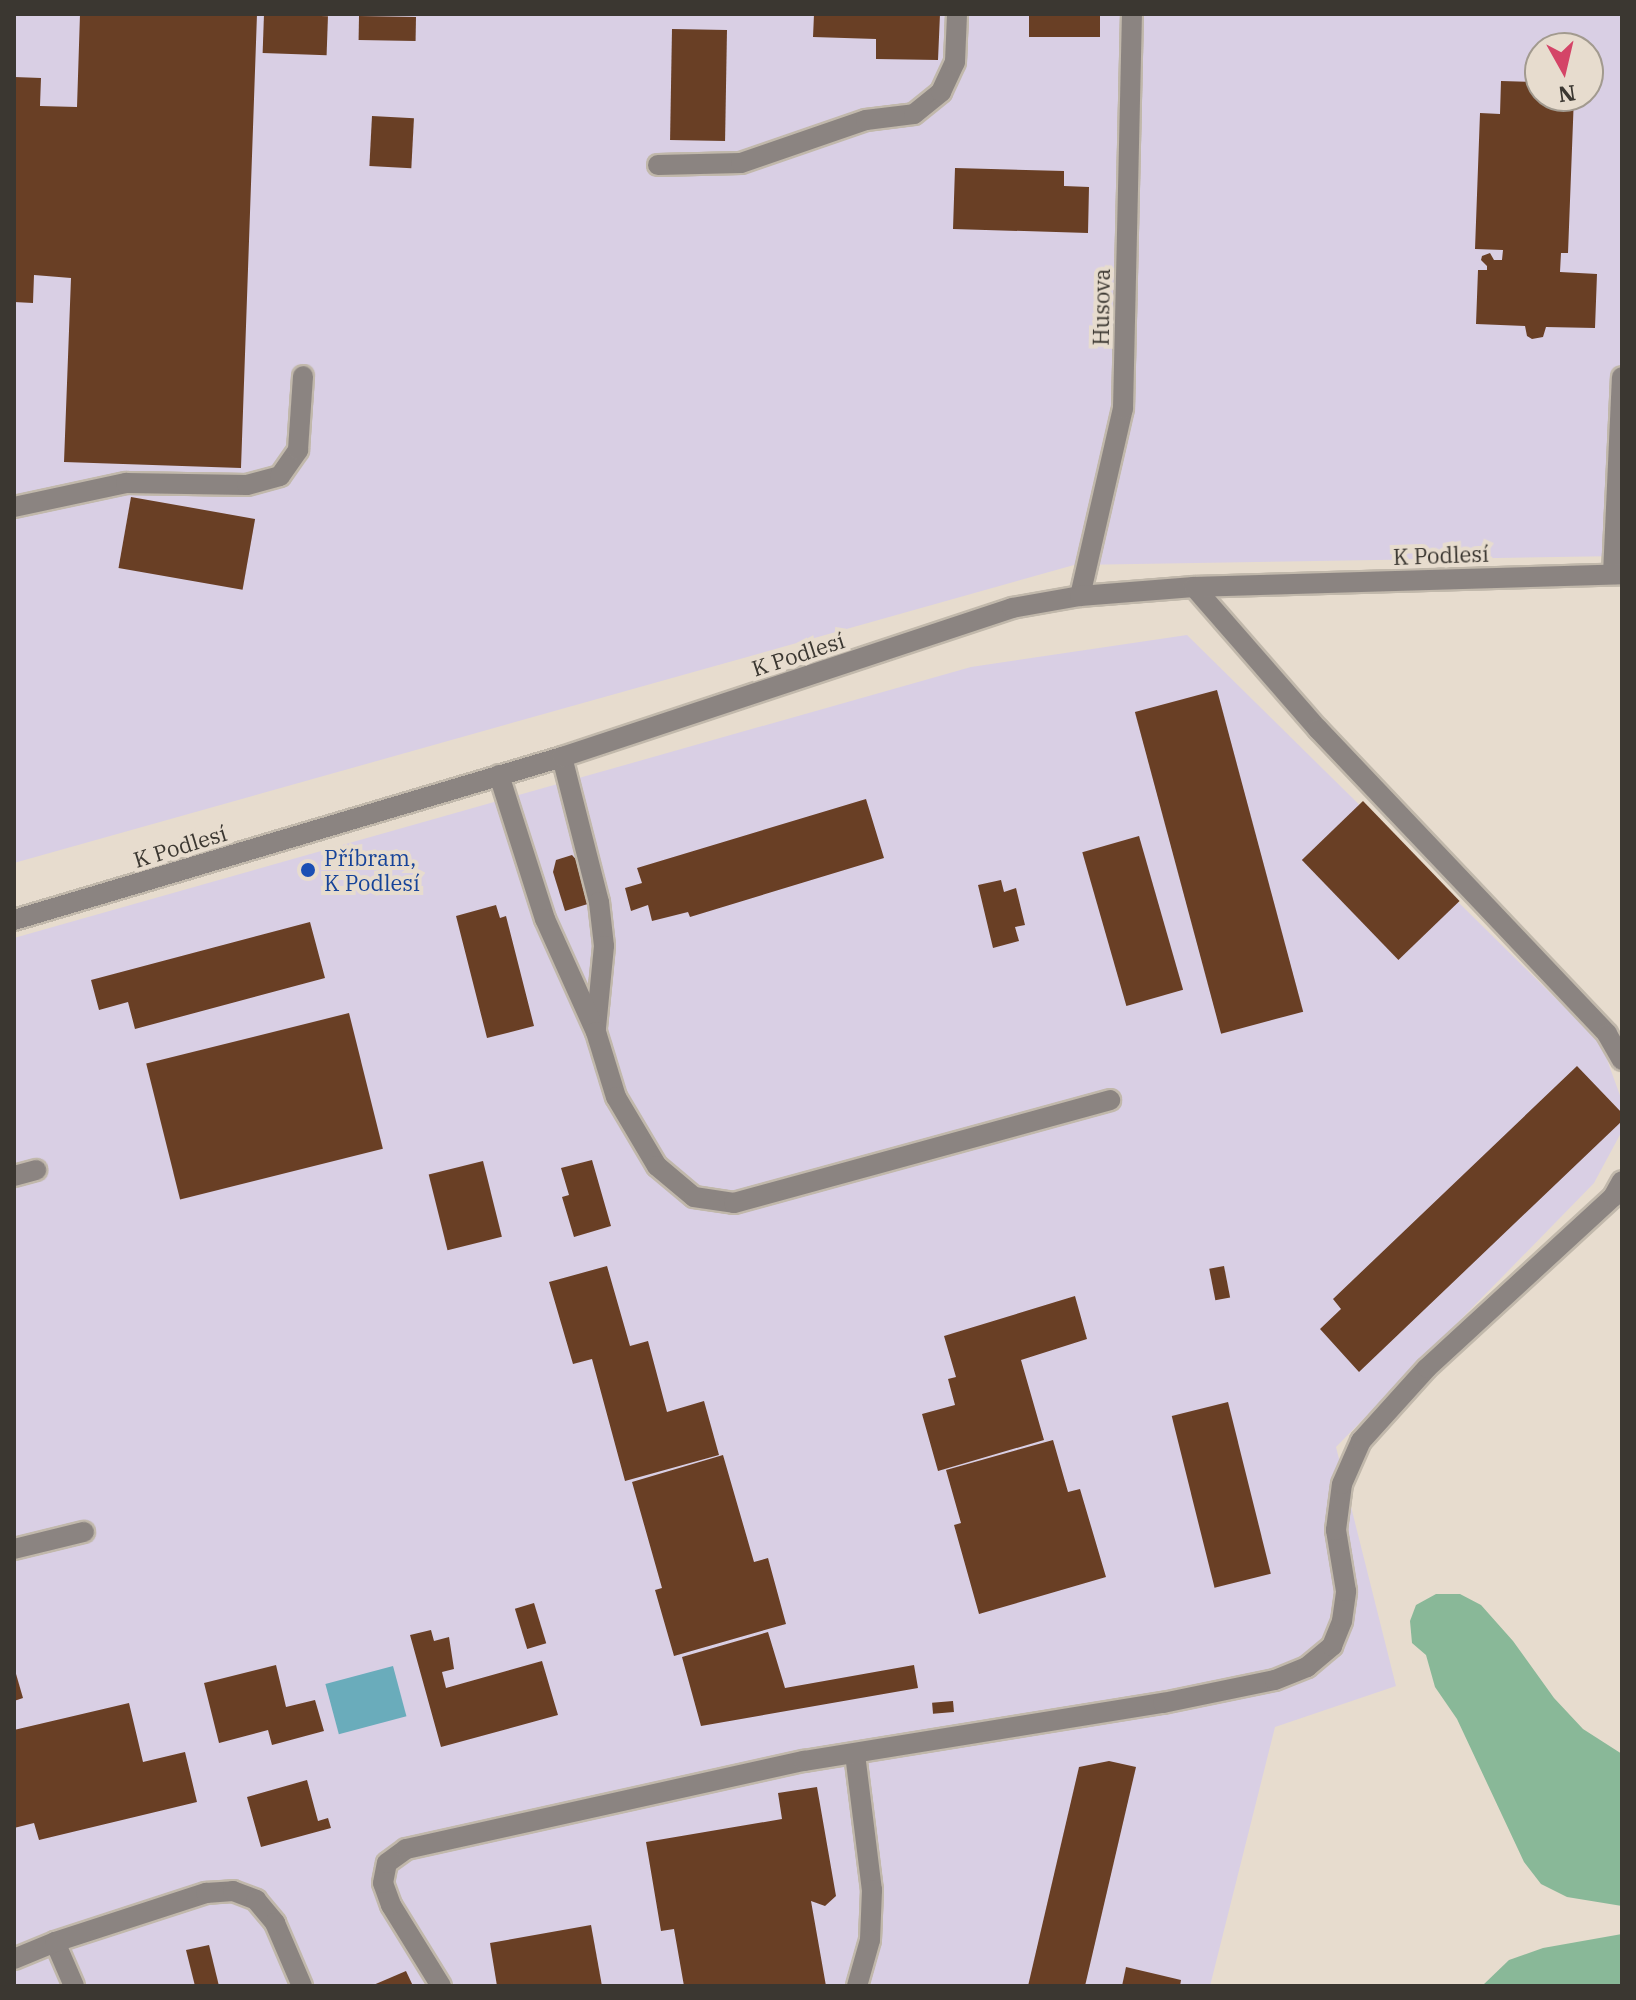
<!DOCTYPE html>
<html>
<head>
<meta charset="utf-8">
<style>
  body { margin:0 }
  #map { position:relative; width:1636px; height:2000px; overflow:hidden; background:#e7dcce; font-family:"IBM Plex Serif",serif }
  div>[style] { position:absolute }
  .industrial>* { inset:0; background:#d9cfe4 }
  .green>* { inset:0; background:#89b898 }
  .water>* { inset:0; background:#6aacbb; transform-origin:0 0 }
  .building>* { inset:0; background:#693f25; transform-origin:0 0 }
  .roads { filter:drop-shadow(2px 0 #c1b8ab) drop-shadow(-2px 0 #c1b8ab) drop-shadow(0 2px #c1b8ab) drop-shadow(0 -2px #c1b8ab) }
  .minor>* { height:20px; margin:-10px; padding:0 10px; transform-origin:10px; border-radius:10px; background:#8b8481 }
  .dots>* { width:22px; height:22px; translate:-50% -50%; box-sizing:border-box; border:4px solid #e7dcce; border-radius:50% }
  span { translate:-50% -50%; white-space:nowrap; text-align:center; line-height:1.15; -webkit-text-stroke:8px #e7dcce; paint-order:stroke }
  .street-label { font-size:22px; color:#3b3731 }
  .transit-label { font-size:22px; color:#164399 }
  .left { translate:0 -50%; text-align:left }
  .frame { position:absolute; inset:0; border:16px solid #3b3731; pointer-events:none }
  .north { position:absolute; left:1524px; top:32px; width:80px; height:80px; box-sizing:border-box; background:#e7dcce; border:2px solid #a29a8f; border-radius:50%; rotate:172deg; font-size:22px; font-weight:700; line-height:32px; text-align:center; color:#3b3731 }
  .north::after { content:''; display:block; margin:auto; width:28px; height:36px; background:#d44467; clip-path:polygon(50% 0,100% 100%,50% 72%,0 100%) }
</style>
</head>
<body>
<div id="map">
  <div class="industrial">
    <div style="clip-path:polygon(evenodd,14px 14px,1622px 14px,1622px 556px,1074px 565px,14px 863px,14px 14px,1540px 48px,1588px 48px,1588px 96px,1540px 96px,1540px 48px)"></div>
    <div style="clip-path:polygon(1187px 635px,1601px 1043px,1622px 1101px,1622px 1131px,1594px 1183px,1336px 1447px,1396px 1686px,1275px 1727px,1210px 1986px,14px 1986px,14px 938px,971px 667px)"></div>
  </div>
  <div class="green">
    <div style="clip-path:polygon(1436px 1594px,1460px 1594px,1481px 1605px,1513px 1641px,1554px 1698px,1583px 1729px,1622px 1754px,1622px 1906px,1567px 1897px,1541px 1884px,1524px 1862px,1457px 1719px,1435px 1687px,1426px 1655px,1412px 1643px,1410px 1621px,1416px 1605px)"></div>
    <div style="clip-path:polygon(1622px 1934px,1622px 1986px,1482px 1986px,1509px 1960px,1543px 1948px)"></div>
  </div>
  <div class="water">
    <div style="left:393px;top:1666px;width:52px;height:70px;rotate:75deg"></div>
  </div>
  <div class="building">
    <div style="clip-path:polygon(80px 14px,257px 14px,241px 468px,64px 462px,71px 278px,34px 275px,33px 303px,14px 302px,14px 77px,41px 78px,40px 106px,77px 107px)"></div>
    <div style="left:264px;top:14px;width:64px;height:39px;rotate:2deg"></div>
    <div style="clip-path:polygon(814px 14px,940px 14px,938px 60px,876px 59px,876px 39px,813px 37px)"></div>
    <div style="left:1029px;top:14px;width:71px;height:23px"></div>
    <div style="left:359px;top:16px;width:57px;height:24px;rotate:1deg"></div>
    <div style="left:672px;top:29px;width:55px;height:111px;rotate:1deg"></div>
    <div style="clip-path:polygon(1501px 81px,1540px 82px,1540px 96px,1574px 96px,1568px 253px,1561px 253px,1560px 272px,1597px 274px,1595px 328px,1546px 327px,1543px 337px,1532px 339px,1527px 336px,1525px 326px,1476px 324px,1478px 270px,1487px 270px,1487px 266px,1481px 260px,1482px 256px,1490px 253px,1494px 260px,1502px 260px,1503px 250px,1475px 249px,1480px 113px,1500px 114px)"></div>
    <div style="left:372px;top:116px;width:42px;height:50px;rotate:3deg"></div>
    <div style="clip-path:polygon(955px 168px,1064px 171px,1064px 186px,1089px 187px,1088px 233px,953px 229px)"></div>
    <div style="left:131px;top:497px;width:126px;height:72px;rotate:10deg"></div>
    <div style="left:1217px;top:690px;width:333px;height:85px;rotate:75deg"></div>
    <div style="clip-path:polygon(866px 799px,884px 858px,690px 917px,688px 912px,652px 921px,648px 905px,631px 911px,625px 888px,642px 883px,637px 868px)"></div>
    <div style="left:1363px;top:801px;width:139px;height:85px;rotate:46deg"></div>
    <div style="left:1139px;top:836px;width:160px;height:59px;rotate:74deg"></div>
    <div style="clip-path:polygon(572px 855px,580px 864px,591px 903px,565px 911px,553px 872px,556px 860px)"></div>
    <div style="clip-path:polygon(1001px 880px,1004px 892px,1016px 888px,1025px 925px,1015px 927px,1019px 941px,993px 948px,978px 885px)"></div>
    <div style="clip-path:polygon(496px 905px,500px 918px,506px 916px,534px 1026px,487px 1038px,456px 916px)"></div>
    <div style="clip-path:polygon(310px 922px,325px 978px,135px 1029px,128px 1002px,99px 1010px,91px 980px)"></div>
    <div style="left:349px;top:1013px;width:140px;height:209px;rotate:76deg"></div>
    <div style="clip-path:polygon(1577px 1066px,1622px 1113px,1622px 1121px,1359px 1372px,1320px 1329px,1341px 1309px,1333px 1299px)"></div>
    <div style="clip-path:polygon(592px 1160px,611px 1226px,574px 1237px,562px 1197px,569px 1195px,561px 1168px)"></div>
    <div style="left:483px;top:1161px;width:78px;height:56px;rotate:76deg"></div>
    <div style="clip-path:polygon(607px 1266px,630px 1346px,648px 1341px,667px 1412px,704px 1401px,719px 1455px,625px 1481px,592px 1359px,573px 1364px,549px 1282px)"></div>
    <div style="left:1224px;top:1266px;width:32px;height:15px;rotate:79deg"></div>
    <div style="clip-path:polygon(1075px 1296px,1087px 1339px,1021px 1360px,1044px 1440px,938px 1471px,922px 1414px,955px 1405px,948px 1379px,956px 1377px,944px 1336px)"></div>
    <div style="left:1228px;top:1402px;width:177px;height:58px;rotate:76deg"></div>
    <div style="clip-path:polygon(1053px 1440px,1068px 1492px,1080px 1489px,1106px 1577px,979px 1614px,954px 1525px,961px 1523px,946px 1470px)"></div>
    <div style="clip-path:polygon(723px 1455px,754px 1562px,768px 1558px,786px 1624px,674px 1656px,655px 1590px,662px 1588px,632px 1482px)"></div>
    <div style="left:534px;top:1603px;width:42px;height:20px;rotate:73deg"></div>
    <div style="clip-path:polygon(431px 1630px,434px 1641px,449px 1637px,454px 1669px,442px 1672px,446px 1688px,542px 1661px,558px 1715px,441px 1747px,410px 1635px)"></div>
    <div style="clip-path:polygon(768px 1632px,785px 1688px,914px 1665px,918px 1688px,701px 1726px,682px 1657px)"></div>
    <div style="clip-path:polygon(276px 1665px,286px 1707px,315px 1700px,324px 1731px,272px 1745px,268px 1730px,219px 1743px,204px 1683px)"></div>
    <div style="clip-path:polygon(14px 1667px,23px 1698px,14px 1701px)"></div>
    <div style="left:953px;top:1701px;width:11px;height:21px;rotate:85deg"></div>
    <div style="clip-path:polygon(129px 1703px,143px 1762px,185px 1752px,197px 1802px,39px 1840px,34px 1823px,14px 1828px,14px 1730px)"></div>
    <div style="clip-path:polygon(1109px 1761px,1136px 1767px,1085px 1986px,1028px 1986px,1079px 1767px)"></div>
    <div style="clip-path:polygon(307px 1780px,318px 1821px,328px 1818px,331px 1828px,261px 1847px,247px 1797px)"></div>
    <div style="clip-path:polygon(817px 1787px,836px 1896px,825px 1906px,811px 1901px,826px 1986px,684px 1986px,674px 1929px,661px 1931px,646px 1842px,782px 1819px,778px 1793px)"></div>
    <div style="clip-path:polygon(591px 1925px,602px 1986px,497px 1986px,490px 1943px)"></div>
    <div style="clip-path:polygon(209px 1945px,219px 1986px,195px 1986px,186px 1950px)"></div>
    <div style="clip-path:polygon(1126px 1967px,1181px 1980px,1180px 1986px,1122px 1986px)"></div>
    <div style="clip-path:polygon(406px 1971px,413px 1986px,371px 1986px)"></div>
  </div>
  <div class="roads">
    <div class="minor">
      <div style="left:658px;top:165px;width:83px;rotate:-1.4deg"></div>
      <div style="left:741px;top:163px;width:132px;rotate:-19deg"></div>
      <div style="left:866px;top:120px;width:48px;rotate:-7.1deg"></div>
      <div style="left:914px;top:114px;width:35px;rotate:-39deg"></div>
      <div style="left:941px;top:92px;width:33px;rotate:-65deg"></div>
      <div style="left:955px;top:62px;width:48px;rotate:-87.6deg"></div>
      <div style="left:14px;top:507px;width:115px;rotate:-12.1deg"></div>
      <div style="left:126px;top:483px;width:121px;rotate:0.9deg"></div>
      <div style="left:247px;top:485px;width:34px;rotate:-15deg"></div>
      <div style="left:280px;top:476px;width:32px;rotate:-55deg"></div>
      <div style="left:298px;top:450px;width:74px;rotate:-86.1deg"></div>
      <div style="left:1613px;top:574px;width:197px;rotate:-87.4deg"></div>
      <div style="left:1194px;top:587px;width:189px;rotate:48.9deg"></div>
      <div style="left:1318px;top:729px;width:420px;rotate:46.5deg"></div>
      <div style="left:1607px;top:1034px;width:30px;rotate:60deg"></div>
      <div style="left:1080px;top:596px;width:192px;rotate:-77.1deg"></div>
      <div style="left:1123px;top:409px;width:395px;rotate:-88.7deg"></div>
      <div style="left:562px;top:757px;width:150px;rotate:75.7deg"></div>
      <div style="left:599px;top:902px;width:44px;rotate:83.5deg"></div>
      <div style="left:604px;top:946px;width:82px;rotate:95.6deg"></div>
      <div style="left:499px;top:775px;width:151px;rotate:72.3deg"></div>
      <div style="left:545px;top:919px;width:124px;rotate:65.7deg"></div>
      <div style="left:596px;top:1032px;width:68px;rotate:72.9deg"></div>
      <div style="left:616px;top:1097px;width:80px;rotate:59.3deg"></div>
      <div style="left:657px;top:1166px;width:48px;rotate:40deg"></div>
      <div style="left:694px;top:1197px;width:40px;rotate:8.5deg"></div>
      <div style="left:734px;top:1203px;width:390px;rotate:-15.3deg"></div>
      <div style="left:14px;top:920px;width:572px;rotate:-16.56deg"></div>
      <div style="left:562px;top:757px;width:474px;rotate:-18.3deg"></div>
      <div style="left:1012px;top:608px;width:69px;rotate:-10deg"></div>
      <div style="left:1080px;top:596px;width:114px;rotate:-4.5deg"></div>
      <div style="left:1194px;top:587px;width:428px;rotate:-1.7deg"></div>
      <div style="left:14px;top:1176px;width:23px;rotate:-15deg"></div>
      <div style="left:14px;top:1549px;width:72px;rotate:-13.7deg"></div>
      <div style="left:855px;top:1754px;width:137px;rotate:82.9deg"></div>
      <div style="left:872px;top:1890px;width:50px;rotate:92.3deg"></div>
      <div style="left:870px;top:1940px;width:48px;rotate:105.8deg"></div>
      <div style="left:55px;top:1942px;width:48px;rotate:66.6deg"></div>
      <div style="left:14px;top:1959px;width:44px;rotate:-22.5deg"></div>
      <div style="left:55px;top:1942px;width:159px;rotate:-18deg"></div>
      <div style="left:206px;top:1893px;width:27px;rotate:-4deg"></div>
      <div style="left:233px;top:1891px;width:25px;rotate:21deg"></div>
      <div style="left:256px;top:1900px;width:30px;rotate:50deg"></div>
      <div style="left:275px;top:1923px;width:69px;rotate:66.8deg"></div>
      <div style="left:441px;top:1986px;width:95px;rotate:-121.7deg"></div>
      <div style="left:391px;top:1905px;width:23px;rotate:-110deg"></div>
      <div style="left:383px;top:1883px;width:20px;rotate:-79deg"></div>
      <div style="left:387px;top:1863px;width:24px;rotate:-36deg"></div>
      <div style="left:406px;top:1849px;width:408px;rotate:-12.5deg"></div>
      <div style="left:804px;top:1761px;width:364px;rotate:-9.2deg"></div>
      <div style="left:1163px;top:1703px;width:114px;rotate:-11.6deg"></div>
      <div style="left:1275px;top:1680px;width:35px;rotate:-22deg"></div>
      <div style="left:1307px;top:1667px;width:33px;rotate:-40deg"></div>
      <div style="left:1332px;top:1646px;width:27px;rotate:-68deg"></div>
      <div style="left:1342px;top:1621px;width:30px;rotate:-82deg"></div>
      <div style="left:1346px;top:1591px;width:62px;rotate:-99.3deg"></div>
      <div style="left:1336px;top:1530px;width:46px;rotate:-82.6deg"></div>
      <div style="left:1342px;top:1484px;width:47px;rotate:-66.2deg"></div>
      <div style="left:1361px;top:1441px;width:98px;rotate:-47.9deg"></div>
      <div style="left:1427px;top:1368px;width:253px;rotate:-42.6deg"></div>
      <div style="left:1613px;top:1197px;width:18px;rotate:-61deg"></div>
    </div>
  </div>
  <div class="dots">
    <div style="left:308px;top:870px;background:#1a4fb4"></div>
  </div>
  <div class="street-label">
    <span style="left:1101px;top:307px;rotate:-89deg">Husova</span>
    <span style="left:1441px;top:555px;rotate:-2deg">K Podlesí</span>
    <span style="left:798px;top:654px;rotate:-18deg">K Podlesí</span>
    <span style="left:180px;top:846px;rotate:-17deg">K Podlesí</span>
  </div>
  <div class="transit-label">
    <span class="left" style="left:324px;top:870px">Příbram,<br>K Podlesí</span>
  </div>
  <div class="frame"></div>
  <div class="north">N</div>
</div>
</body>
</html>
